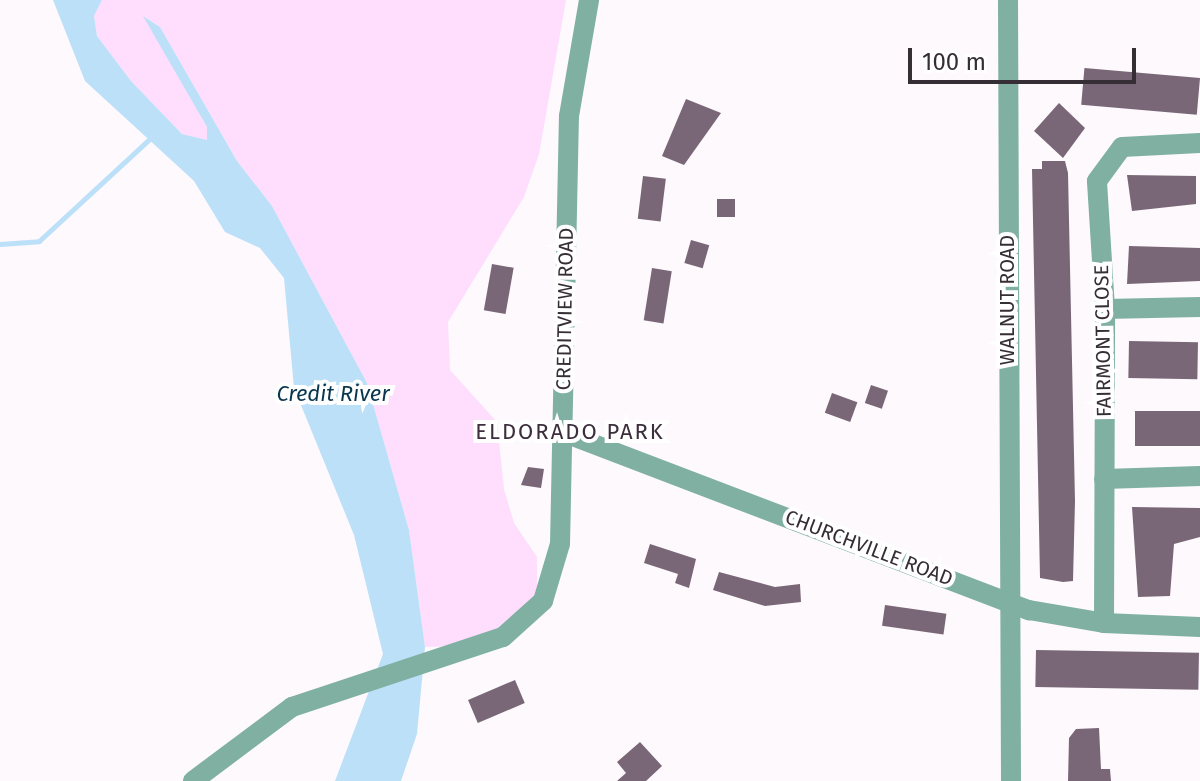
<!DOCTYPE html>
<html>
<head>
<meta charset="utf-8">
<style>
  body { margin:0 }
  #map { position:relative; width:1200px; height:781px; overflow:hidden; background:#fdf9fd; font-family:"Fira Sans",sans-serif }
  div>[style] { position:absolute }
  .green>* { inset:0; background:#feddfd }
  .water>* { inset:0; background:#bce0f8 }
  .stream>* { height:5px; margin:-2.5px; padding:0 2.5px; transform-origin:2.5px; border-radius:2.5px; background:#bce0f8 }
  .building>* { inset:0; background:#796777; transform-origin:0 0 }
  .minor>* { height:20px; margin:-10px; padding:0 10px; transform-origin:10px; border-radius:10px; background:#7fb0a2 }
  span { translate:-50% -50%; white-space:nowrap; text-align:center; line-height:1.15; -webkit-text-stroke:8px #fff; paint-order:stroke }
  .street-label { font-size:20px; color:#362e35 }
  .water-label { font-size:22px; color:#0a374e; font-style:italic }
  .neighbourhood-label { font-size:22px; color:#3d2e3d; letter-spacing:2px }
  .scale { position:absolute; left:908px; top:48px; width:228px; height:36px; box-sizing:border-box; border:4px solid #362e35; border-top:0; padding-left:10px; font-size:24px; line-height:28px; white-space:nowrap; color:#362e35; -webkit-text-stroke:6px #fff; paint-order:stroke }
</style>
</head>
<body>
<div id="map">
  <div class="green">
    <div style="clip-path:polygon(102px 0,566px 0,539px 154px,524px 197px,448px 322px,450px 370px,497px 422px,504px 489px,514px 523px,537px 557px,537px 592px,520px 631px,492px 645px,425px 647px,409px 530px,367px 383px,272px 206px,237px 161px,160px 27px,145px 17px,207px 127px,207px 140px,182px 134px,131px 81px,97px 36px,94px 16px)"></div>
  </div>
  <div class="water">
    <div style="clip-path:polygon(53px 0,102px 0,94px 16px,97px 36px,131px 81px,182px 134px,207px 140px,207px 127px,143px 16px,160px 27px,237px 161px,272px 206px,367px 383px,409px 530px,425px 647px,417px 734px,401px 781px,335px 781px,383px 654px,354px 535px,294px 388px,284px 278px,260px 248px,225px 232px,194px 181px,85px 81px)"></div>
  </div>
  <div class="stream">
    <div style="left:0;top:244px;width:39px;rotate:-4deg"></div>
    <div style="left:39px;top:241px;width:156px;rotate:-42.7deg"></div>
  </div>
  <div class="building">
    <div style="left:1200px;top:78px;width:37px;height:116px;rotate:95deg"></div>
    <div style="clip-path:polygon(686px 99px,721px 113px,684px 165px,662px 156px)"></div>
    <div style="clip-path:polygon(1059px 103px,1085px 128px,1063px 158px,1034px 131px)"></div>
    <div style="clip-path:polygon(1042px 161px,1065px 161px,1068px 173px,1075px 501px,1073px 581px,1063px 582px,1040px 578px,1032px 169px,1042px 169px)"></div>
    <div style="clip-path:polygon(1127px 175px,1196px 176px,1196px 204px,1132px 211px)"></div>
    <div style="left:643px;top:176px;width:23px;height:43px;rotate:7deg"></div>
    <div style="left:717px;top:199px;width:18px;height:18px"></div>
    <div style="left:691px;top:240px;width:19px;height:24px;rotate:16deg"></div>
    <div style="clip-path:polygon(1129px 246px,1200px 248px,1200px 281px,1127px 284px)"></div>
    <div style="left:492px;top:264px;width:22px;height:47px;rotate:10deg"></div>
    <div style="left:652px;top:268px;width:20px;height:53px;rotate:9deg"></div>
    <div style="left:1129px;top:341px;width:69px;height:37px;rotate:1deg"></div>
    <div style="left:871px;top:385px;width:18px;height:19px;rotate:19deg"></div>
    <div style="left:832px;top:393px;width:27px;height:21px;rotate:20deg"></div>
    <div style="left:1200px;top:411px;width:35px;height:65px;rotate:90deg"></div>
    <div style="clip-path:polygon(528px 467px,544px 469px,541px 488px,521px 485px)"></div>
    <div style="clip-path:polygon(1132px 507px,1200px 508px,1200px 537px,1174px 544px,1170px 596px,1138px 597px)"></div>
    <div style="clip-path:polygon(650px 544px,696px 559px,689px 588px,675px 583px,678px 574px,644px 563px)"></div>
    <div style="clip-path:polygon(719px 572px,775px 587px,800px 584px,801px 602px,765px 606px,713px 590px)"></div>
    <div style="left:885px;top:605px;width:62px;height:21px;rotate:8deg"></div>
    <div style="left:1036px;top:650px;width:163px;height:37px;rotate:1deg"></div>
    <div style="left:515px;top:680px;width:25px;height:51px;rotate:67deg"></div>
    <div style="clip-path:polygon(1099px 728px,1101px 769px,1110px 769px,1111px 781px,1068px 781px,1069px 738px,1076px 729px)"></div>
    <div style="clip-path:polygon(640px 742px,662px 766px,646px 781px,617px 781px,626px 773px,617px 762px)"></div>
  </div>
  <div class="minor">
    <div style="left:1008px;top:0;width:781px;rotate:89.78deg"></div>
    <div style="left:1105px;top:309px;width:95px;rotate:-1.2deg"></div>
    <div style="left:562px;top:432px;width:500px;rotate:20.9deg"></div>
    <div style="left:1029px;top:610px;width:76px;rotate:9.8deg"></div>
    <div style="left:1104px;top:623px;width:96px;rotate:2.4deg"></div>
    <div style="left:1104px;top:479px;width:96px;rotate:-1.8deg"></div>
    <div style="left:1104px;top:623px;width:314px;rotate:-89.8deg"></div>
    <div style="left:1105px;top:309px;width:128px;rotate:-93.6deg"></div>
    <div style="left:1097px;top:181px;width:42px;rotate:-53.7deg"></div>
    <div style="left:1122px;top:147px;width:78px;rotate:-2.9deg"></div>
    <div style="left:193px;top:781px;width:124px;rotate:-36.8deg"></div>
    <div style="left:292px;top:707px;width:222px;rotate:-18.4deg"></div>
    <div style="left:503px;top:637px;width:54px;rotate:-42deg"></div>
    <div style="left:543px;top:601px;width:59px;rotate:-73.4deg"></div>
    <div style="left:560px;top:544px;width:428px;rotate:-88.8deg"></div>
    <div style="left:569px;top:116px;width:118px;rotate:-80.2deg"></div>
  </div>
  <div class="street-label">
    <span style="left:1007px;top:300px;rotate:-90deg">WALNUT ROAD</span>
    <span style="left:565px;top:309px;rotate:-89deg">CREDITVIEW ROAD</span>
    <span style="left:1103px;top:341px;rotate:-91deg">FAIRMONT CLOSE</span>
    <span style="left:869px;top:548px;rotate:21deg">CHURCHVILLE ROAD</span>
  </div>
  <div class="water-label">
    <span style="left:333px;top:394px">Credit River</span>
  </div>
  <div class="neighbourhood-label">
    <span style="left:570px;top:432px">ELDORADO PARK</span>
  </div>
  <div class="scale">100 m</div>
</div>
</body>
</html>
